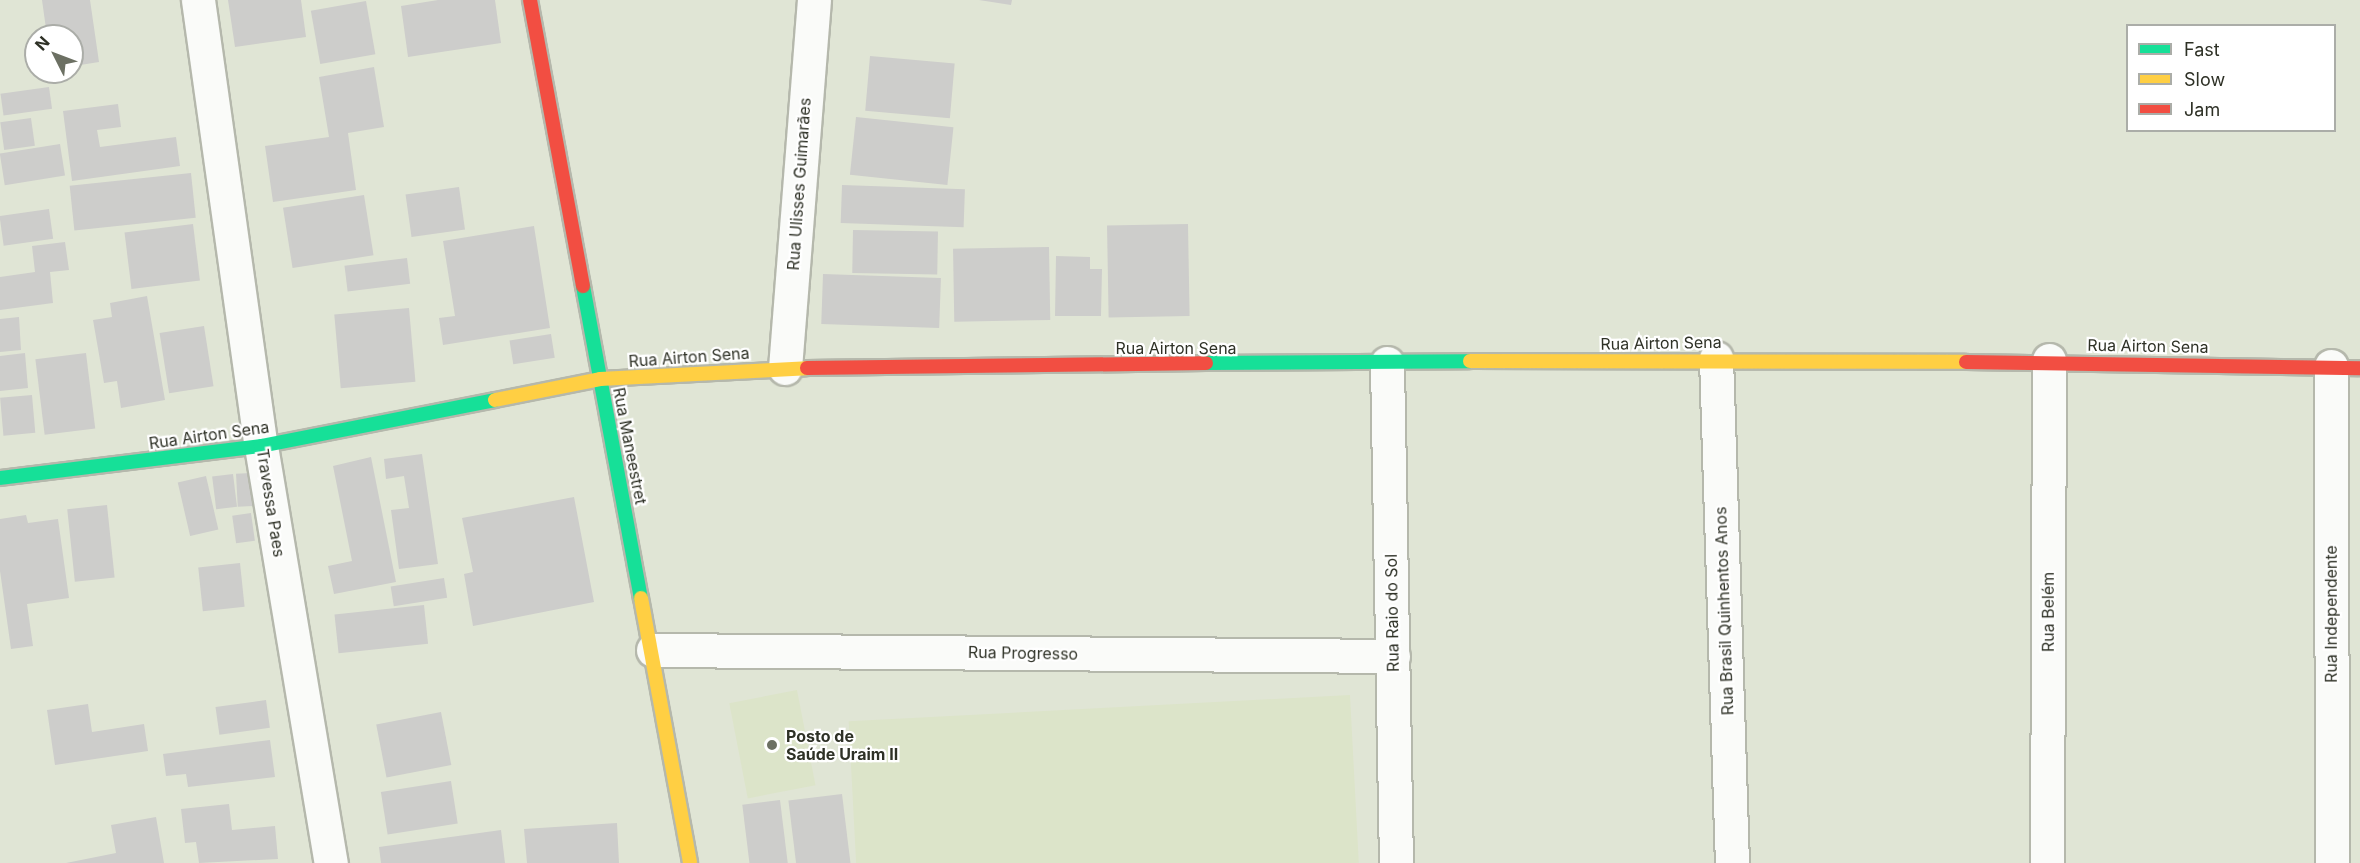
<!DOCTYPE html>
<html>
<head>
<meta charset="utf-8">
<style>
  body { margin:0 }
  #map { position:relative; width:2360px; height:863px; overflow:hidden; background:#e0e5d5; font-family:Inter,sans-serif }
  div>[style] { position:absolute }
  .built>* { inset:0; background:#dce4c9; transform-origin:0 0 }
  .building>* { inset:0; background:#cdcdcb; transform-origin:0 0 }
  .roads { filter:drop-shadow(2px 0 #b5b8ac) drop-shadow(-2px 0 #b5b8ac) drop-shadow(0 2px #b5b8ac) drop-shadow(0 -2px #b5b8ac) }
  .street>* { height:33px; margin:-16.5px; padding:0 16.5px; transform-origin:16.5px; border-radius:16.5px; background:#fafbf9 }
  .fast>* { height:14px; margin:-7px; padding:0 7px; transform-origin:7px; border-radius:7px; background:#16e098 }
  .slow>* { height:14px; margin:-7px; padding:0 7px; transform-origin:7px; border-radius:7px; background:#ffcf43 }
  .jam>* { height:14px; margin:-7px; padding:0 7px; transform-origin:7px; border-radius:7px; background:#f24e42 }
  .dots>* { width:16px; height:16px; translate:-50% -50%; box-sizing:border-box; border:3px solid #fff; border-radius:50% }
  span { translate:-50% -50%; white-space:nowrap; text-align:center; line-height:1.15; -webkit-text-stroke:4.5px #fff; paint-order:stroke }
  .street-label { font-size:16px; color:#2e3126 }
  .poi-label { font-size:16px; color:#2e3126; font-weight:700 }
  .left { translate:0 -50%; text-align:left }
  .legend { position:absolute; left:2126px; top:24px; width:210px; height:108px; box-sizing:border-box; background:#fff; border:2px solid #abada8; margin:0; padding:8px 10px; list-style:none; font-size:18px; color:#2e3126 }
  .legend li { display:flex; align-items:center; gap:12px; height:30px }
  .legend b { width:30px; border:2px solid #abada8 }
  .north { position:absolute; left:24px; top:24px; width:60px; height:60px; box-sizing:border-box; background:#fff; border:2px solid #abada8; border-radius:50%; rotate:312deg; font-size:16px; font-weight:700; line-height:24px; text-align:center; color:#2e3126 }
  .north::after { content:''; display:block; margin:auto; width:21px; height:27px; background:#6c7063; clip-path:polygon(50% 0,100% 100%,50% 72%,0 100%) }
</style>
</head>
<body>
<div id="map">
  <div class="built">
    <div style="left:797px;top:690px;width:97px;height:69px;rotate:79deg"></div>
    <div style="left:1350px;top:695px;width:168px;height:502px;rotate:87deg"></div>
  </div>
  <div class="building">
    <div style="clip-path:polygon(42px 0,90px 0,99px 62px,74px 66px,72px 36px,47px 36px)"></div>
    <div style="clip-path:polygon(228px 0,301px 0,306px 37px,235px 47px)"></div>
    <div style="clip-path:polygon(438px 0,495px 0,501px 43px,408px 57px,401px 6px)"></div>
    <div style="clip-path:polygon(979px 0,1012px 0,1011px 5px)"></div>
    <div style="left:366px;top:1px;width:54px;height:56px;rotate:80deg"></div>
    <div style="left:870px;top:56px;width:85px;height:55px;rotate:5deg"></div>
    <div style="clip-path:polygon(374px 67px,384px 127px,348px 133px,356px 190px,273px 202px,265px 146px,329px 137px,319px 77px)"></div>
    <div style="left:49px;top:87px;width:22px;height:49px;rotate:82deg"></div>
    <div style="clip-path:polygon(118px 104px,121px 127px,97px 130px,100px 147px,176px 137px,180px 166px,72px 181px,63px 111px)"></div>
    <div style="left:856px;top:117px;width:98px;height:58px;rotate:6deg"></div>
    <div style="left:31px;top:118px;width:28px;height:31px;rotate:82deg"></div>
    <div style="left:60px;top:144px;width:32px;height:61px;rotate:81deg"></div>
    <div style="left:191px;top:173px;width:45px;height:122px;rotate:84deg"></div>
    <div style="left:842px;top:185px;width:123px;height:38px;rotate:2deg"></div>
    <div style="left:459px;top:187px;width:43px;height:54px;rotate:82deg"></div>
    <div style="left:364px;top:195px;width:61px;height:82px;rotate:81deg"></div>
    <div style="left:49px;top:209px;width:30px;height:50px;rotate:82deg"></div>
    <div style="left:193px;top:224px;width:57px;height:69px;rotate:83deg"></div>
    <div style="left:1188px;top:224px;width:92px;height:81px;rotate:89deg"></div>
    <div style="clip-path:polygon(534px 226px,550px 328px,443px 345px,439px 318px,455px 316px,443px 241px)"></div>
    <div style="left:853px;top:230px;width:85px;height:43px;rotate:1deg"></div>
    <div style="clip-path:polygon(65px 242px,69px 270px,50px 272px,53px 303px,0 310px,0 277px,35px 272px,32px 246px)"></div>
    <div style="left:1049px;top:247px;width:73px;height:96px;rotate:89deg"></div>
    <div style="clip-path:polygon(1056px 256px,1090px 257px,1090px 269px,1102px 269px,1101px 316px,1055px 316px)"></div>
    <div style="left:407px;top:258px;width:26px;height:63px;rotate:83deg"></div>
    <div style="left:823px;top:274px;width:118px;height:50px;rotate:2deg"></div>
    <div style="clip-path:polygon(147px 296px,165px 400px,121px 408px,117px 381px,104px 383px,93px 320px,112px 317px,110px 303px)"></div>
    <div style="left:409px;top:308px;width:74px;height:75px;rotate:85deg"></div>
    <div style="clip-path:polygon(19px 317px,21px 350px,0 352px,0 319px)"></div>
    <div style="left:204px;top:326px;width:61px;height:45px;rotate:81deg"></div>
    <div style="left:551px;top:334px;width:24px;height:42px;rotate:81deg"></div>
    <div style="clip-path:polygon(25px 353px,28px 388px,0 391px,0 356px)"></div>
    <div style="left:86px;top:353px;width:76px;height:51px;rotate:83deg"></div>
    <div style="left:32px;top:395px;width:38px;height:32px;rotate:85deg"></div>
    <div style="clip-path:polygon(422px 454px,438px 564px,399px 569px,391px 510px,409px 508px,404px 476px,386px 479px,384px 459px)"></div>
    <div style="clip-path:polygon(371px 457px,396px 582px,334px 594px,328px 566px,352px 561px,333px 466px)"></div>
    <div style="left:251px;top:473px;width:33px;height:15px;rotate:87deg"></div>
    <div style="left:233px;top:474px;width:33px;height:21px;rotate:83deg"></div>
    <div style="left:206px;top:476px;width:55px;height:29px;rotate:77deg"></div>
    <div style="clip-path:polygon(574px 497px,594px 602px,473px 626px,464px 574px,473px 572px,462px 518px)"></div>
    <div style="left:107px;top:505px;width:73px;height:40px;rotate:84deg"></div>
    <div style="left:251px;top:513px;width:28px;height:19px;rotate:82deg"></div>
    <div style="clip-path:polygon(26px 515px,28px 523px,58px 519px,69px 598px,27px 604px,33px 646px,11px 649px,0 571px,0 519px)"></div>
    <div style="left:240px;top:563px;width:44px;height:42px;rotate:84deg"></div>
    <div style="left:444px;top:578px;width:20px;height:54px;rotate:81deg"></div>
    <div style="left:424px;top:605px;width:39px;height:90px;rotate:84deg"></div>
    <div style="left:266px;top:700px;width:28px;height:51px;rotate:82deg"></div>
    <div style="clip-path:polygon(88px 704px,92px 732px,144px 724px,148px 751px,55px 765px,47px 710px)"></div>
    <div style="left:441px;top:712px;width:54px;height:66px;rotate:79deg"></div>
    <div style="clip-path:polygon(270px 740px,275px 777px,188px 787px,186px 774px,166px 776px,163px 754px)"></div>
    <div style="left:451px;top:781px;width:43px;height:71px;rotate:81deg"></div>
    <div style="left:842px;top:794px;width:70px;height:54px;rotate:83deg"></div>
    <div style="left:780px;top:800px;width:64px;height:38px;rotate:83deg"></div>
    <div style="clip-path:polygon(229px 804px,232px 830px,275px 826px,278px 859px,199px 863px,196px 842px,185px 843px,181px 809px)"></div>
    <div style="clip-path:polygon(156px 817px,164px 863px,66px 863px,116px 853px,111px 825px)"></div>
    <div style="clip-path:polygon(617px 823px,619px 863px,527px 863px,524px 829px)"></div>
    <div style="clip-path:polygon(501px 830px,505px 863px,381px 863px,379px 847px)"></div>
  </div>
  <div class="roads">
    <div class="street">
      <div style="left:198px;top:0;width:450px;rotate:82deg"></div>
      <div style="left:261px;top:446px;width:423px;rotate:80.5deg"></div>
      <div style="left:1716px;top:358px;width:505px;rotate:88.19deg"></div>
      <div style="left:1387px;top:363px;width:500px;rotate:88.97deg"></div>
      <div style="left:2331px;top:366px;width:497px;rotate:89.9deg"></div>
      <div style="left:785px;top:368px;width:369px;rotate:-85.5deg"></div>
      <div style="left:653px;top:650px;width:740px;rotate:0.46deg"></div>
      <div style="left:2047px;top:863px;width:503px;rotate:-89.77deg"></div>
    </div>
    <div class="fast">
      <div style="left:583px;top:286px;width:317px;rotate:79.5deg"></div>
      <div style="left:1206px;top:363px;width:264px;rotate:-0.4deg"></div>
      <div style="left:0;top:478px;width:263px;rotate:-7deg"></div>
      <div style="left:261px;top:446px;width:238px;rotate:-11.1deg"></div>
    </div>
    <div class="slow">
      <div style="left:1470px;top:361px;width:496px;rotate:0.1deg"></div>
      <div style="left:495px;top:400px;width:107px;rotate:-11.3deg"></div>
      <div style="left:600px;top:379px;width:207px;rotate:-3deg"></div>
      <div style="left:641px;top:598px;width:269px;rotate:79.5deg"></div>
    </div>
    <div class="jam">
      <div style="left:530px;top:0;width:291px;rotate:79.5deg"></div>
      <div style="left:1966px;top:362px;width:394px;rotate:0.9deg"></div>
      <div style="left:807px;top:368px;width:399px;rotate:-0.7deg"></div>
    </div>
  </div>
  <div class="dots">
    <div style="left:772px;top:745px;background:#6c7063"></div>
  </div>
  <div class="street-label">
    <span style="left:799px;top:184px;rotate:-86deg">Rua Ulisses Guimarães</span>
    <span style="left:1661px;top:343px;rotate:-1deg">Rua Airton Sena</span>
    <span style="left:2148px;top:346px;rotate:1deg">Rua Airton Sena</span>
    <span style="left:1176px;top:348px">Rua Airton Sena</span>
    <span style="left:689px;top:357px;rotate:-4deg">Rua Airton Sena</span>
    <span style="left:209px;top:435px;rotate:-8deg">Rua Airton Sena</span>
    <span style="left:630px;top:446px;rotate:79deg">Rua Maneestret</span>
    <span style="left:271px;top:503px;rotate:81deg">Travessa Paes</span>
    <span style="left:1724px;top:611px;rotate:-92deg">Rua Brasil Quinhentos Anos</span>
    <span style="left:2048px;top:612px;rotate:-90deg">Rua Belém</span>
    <span style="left:1392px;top:613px;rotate:-91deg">Rua Raio do Sol</span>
    <span style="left:2331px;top:614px;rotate:-90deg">Rua Independente</span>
    <span style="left:1023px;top:653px;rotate:1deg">Rua Progresso</span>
  </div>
  <div class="poi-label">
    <span class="left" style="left:786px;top:745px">Posto de<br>Saúde Uraim II</span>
  </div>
  <ul class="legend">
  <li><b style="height:8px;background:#16e098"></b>Fast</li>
  <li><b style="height:8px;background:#ffcf43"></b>Slow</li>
  <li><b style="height:8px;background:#f24e42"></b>Jam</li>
  </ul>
  <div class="north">N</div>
</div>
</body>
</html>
